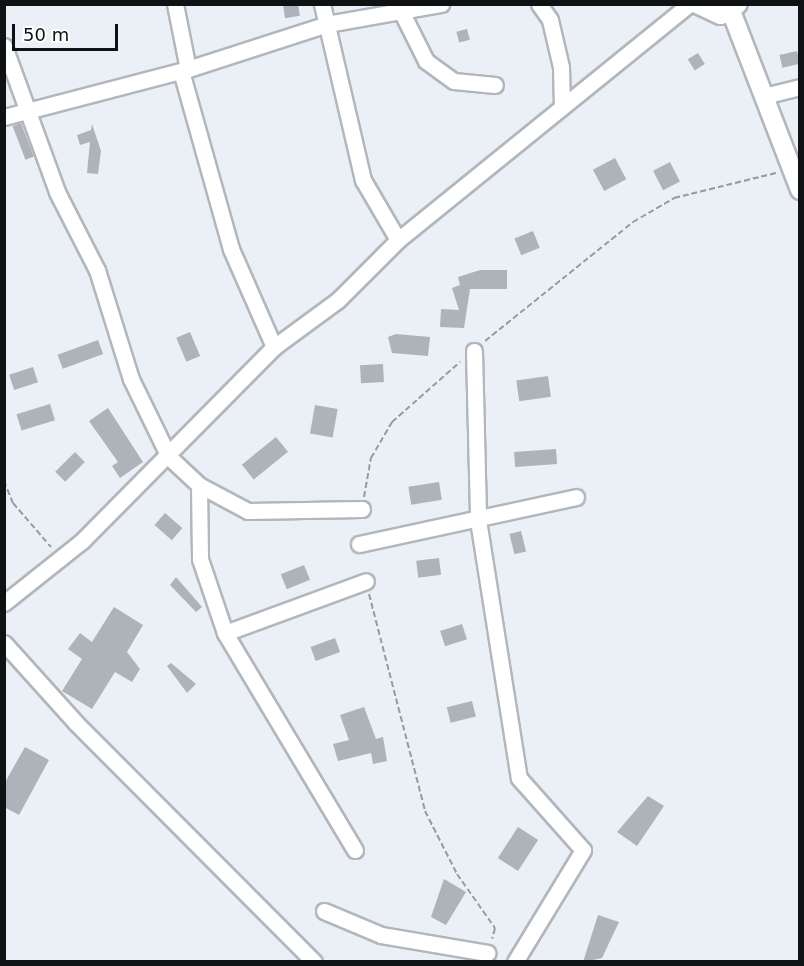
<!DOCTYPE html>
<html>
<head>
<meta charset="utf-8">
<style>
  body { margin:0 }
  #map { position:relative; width:804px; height:966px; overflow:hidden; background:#eaf0f6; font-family:"DejaVu Sans",sans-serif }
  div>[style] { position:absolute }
  .building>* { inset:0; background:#adb3b8; transform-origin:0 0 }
  .path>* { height:2px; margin-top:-1px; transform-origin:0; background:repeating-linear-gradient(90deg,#969b9f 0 6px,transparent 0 9px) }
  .roads { filter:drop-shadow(2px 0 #b1b7bd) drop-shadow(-2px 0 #b1b7bd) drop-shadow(0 2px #b1b7bd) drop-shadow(0 -2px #b1b7bd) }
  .minor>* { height:15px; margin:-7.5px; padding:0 7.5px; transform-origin:7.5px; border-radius:7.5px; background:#fff }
  .tertiary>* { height:18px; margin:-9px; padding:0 9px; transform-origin:9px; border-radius:9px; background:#fff }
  span { translate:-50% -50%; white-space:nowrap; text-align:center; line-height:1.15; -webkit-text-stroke:4.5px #fff; paint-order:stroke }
  .frame { position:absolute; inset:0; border:6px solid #0f1213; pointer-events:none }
  .scale { position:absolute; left:12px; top:24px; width:106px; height:27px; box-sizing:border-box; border:3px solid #0f1213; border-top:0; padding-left:8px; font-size:18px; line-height:21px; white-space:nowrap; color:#0f1213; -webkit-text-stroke:4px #fff; paint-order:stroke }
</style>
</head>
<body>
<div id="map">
  <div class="building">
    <div style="left:298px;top:4px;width:12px;height:15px;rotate:81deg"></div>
    <div style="left:467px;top:29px;width:11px;height:11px;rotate:75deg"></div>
    <div style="left:797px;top:51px;width:13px;height:18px;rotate:77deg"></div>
    <div style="left:698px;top:53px;width:13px;height:12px;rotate:58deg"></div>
    <div style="left:21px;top:123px;width:36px;height:9px;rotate:69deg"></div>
    <div style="clip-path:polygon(92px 124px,101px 151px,98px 174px,87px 173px,90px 142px,80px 145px,77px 135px,91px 130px)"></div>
    <div style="left:615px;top:158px;width:24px;height:25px;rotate:62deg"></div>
    <div style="left:670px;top:162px;width:22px;height:19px;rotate:63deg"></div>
    <div style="left:533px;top:231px;width:18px;height:20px;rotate:68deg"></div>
    <div style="clip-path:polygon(480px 270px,507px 270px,507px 289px,470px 289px,464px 328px,440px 327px,441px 309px,459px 310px,452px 288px,460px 285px,458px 277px)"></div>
    <div style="left:190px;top:332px;width:26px;height:15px;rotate:67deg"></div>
    <div style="clip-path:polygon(396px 334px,430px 337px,428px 356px,392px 353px,388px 337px)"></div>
    <div style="left:98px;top:340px;width:15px;height:43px;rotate:70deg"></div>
    <div style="left:383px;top:364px;width:18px;height:23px;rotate:87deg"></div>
    <div style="left:33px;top:367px;width:16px;height:25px;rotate:72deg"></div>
    <div style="left:548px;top:376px;width:21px;height:32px;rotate:82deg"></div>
    <div style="left:50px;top:404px;width:17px;height:35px;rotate:73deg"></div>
    <div style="left:315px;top:405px;width:23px;height:29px;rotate:10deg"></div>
    <div style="clip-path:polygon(108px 408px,143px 462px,120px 478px,112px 466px,118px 462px,89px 421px)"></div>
    <div style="left:276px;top:437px;width:19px;height:44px;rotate:51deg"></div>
    <div style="left:556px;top:449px;width:15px;height:42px;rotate:86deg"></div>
    <div style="left:75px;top:452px;width:14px;height:28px;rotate:45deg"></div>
    <div style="left:439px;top:482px;width:18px;height:31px;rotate:81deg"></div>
    <div style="left:165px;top:513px;width:23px;height:16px;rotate:41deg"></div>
    <div style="left:521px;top:531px;width:21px;height:12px;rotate:76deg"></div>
    <div style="left:439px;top:558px;width:17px;height:23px;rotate:83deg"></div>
    <div style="left:304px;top:565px;width:16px;height:25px;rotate:68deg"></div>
    <div style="clip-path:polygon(176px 577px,202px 607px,196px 612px,170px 585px)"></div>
    <div style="clip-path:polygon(114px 607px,143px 625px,127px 652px,140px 669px,132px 682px,115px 672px,92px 709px,62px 691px,82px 659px,68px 649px,80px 633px,92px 642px)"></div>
    <div style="left:462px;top:624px;width:16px;height:23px;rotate:72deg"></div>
    <div style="left:335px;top:638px;width:15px;height:26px;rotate:70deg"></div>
    <div style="clip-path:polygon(171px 663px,196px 684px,187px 693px,167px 666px)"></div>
    <div style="left:472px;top:701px;width:16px;height:26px;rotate:76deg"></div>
    <div style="clip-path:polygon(364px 707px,376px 739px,383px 737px,387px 761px,373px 764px,371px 753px,338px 761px,333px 744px,349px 740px,340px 715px)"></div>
    <div style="clip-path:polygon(25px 747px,49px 760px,19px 815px,4px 807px,4px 784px)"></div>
    <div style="clip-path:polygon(648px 796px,664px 806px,637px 846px,617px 832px)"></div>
    <div style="left:518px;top:827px;width:24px;height:37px;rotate:33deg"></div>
    <div style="clip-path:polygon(444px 879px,466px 892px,446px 925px,431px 917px)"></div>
    <div style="clip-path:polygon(598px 915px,619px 922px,602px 958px,583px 962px)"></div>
  </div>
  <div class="path">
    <div style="left:485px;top:341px;width:190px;rotate:-38.8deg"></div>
    <div style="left:633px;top:222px;width:48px;rotate:-30.3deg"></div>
    <div style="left:674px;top:198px;width:105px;rotate:-13.8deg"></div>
    <div style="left:4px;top:481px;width:24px;rotate:68deg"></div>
    <div style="left:13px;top:503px;width:58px;rotate:49.2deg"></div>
    <div style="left:364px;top:497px;width:40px;rotate:-80deg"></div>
    <div style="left:371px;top:458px;width:42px;rotate:-59.7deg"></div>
    <div style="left:392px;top:422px;width:91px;rotate:-41.4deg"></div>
    <div style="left:369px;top:594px;width:224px;rotate:75.5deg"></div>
    <div style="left:425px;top:811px;width:71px;rotate:63.1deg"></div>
    <div style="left:457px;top:874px;width:66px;rotate:54.9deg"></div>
    <div style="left:495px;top:928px;width:11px;rotate:105deg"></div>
  </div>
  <div class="roads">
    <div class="minor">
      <div style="left:175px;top:4px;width:66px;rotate:78.7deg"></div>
      <div style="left:322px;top:4px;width:181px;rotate:76.9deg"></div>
      <div style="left:363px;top:180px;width:69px;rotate:59.7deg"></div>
      <div style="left:539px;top:4px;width:19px;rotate:55deg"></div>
      <div style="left:550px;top:20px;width:48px;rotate:76.8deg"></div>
      <div style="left:561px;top:67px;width:40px;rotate:88.6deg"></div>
      <div style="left:403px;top:15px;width:51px;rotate:63.4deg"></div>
      <div style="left:426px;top:61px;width:34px;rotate:36deg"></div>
      <div style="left:454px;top:81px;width:41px;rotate:5.6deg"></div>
      <div style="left:4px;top:46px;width:155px;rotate:70deg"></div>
      <div style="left:57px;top:192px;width:88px;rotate:62.9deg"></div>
      <div style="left:97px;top:270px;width:114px;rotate:72.7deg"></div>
      <div style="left:131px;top:379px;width:87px;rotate:64deg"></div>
      <div style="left:169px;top:457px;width:41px;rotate:43deg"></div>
      <div style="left:199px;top:485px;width:55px;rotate:28deg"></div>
      <div style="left:248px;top:511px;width:114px;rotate:-1deg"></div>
      <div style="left:181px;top:71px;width:185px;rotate:74.3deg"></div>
      <div style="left:231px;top:249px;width:107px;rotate:66.3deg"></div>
      <div style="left:764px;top:96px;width:37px;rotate:-14deg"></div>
      <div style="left:4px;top:117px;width:190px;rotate:-14.6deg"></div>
      <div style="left:188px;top:69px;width:146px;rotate:-17.9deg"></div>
      <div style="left:327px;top:24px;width:116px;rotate:-10deg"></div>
      <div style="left:474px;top:351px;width:169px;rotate:88.6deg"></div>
      <div style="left:478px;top:520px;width:261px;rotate:81deg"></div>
      <div style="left:519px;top:778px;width:96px;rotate:48.4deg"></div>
      <div style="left:583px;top:850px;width:131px;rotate:121.3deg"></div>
      <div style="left:199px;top:485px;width:74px;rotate:89.2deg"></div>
      <div style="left:200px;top:559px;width:78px;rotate:71.3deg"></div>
      <div style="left:225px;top:633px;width:253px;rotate:59.1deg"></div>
      <div style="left:359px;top:544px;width:222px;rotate:-12.2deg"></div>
      <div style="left:4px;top:603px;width:100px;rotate:-38.5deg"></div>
      <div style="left:82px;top:541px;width:273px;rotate:-45.3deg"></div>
      <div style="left:274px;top:347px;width:79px;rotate:-36.3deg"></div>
      <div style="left:338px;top:300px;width:85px;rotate:-45deg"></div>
      <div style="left:398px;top:240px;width:375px;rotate:-39deg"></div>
      <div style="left:225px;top:633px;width:150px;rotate:-20.2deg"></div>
      <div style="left:4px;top:643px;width:108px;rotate:48deg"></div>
      <div style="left:76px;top:723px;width:337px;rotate:45.1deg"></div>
      <div style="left:324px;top:911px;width:62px;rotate:22.8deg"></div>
      <div style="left:381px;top:935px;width:108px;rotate:9.6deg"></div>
    </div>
    <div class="tertiary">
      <div style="left:697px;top:4px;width:26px;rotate:25deg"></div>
      <div style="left:721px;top:15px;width:20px;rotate:-33deg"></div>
      <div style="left:731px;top:11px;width:192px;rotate:68.9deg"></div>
    </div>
  </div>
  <div class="frame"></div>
  <div class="scale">50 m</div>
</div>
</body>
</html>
